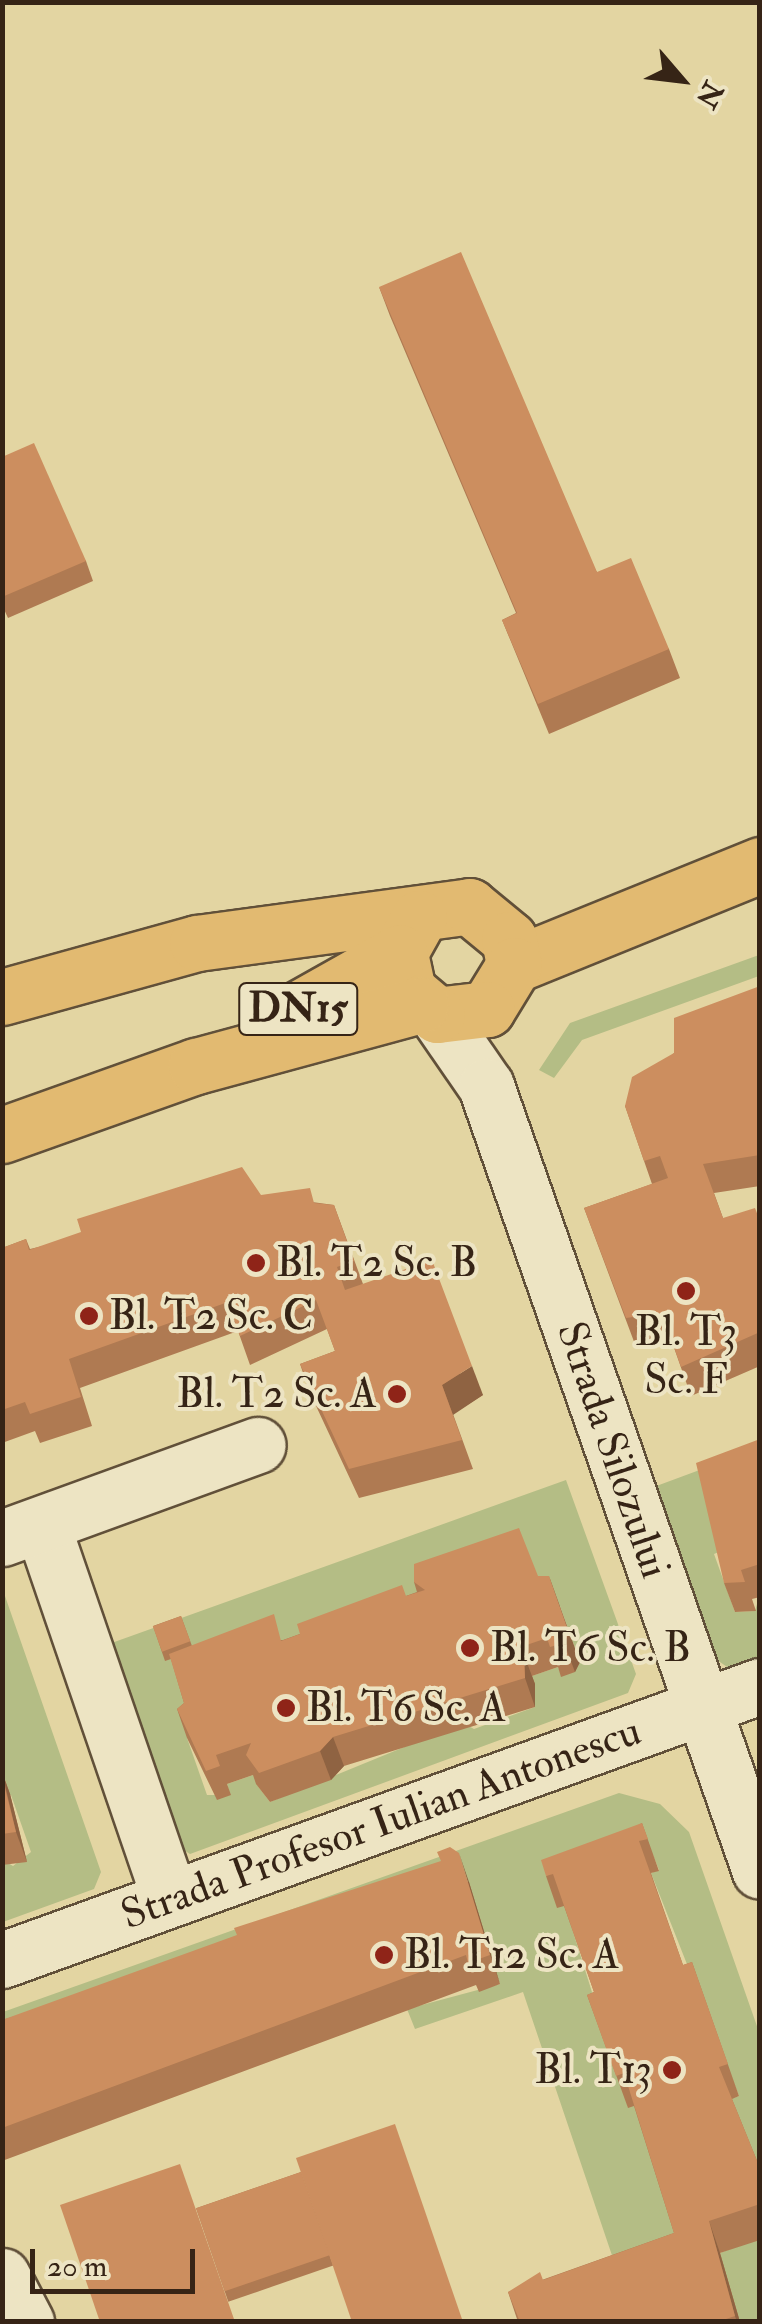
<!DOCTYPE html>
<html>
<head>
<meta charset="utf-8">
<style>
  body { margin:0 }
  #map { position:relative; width:762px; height:2324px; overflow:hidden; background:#e3d5a2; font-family:"IM FELL Double Pica",serif }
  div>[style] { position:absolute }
  .green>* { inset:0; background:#b4bd85 }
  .roads { filter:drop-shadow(2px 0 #615039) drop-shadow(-2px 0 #615039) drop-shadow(0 2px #615039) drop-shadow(0 -2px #615039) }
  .minor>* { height:55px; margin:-27.5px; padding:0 27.5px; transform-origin:27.5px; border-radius:27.5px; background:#ede4c3 }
  .major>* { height:55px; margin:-27.5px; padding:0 27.5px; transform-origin:27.5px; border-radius:27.5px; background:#e2ba71 }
  .wall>* { inset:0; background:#af7a52; transform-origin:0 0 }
  .shaded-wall>* { inset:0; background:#8f6342 }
  .building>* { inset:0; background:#cc8e5f; transform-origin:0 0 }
  .dots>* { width:28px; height:28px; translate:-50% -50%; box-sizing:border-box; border:5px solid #ede4c3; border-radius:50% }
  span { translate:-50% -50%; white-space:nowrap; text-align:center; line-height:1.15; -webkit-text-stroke:8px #ede4c3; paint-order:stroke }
  .shield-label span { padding:2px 8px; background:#ede4c3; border:2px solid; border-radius:8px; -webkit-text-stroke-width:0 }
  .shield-label { font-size:40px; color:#362416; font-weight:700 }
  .poi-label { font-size:42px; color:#362416 }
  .left { translate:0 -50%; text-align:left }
  .right { translate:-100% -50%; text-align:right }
  .street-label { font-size:42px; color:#362416 }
  .frame { position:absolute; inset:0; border:5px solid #362416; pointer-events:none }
  .north { position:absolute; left:632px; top:30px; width:100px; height:100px; -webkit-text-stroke:8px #ede4c3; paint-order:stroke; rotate:118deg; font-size:28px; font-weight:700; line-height:40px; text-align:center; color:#362416 }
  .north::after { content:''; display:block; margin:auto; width:35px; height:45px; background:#362416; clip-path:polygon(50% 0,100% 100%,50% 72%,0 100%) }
  .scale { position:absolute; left:30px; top:2249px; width:165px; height:45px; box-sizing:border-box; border:5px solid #362416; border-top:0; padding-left:12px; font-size:30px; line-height:35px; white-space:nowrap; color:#362416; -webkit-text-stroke:8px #ede4c3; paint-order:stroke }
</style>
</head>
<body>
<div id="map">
  <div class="green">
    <div style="clip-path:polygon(759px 955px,759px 976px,582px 1040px,554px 1078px,539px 1070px,570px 1023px)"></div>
    <div style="clip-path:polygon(759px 1448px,726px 1549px,714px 1554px,735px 1612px,755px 1611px,759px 1597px,759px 1658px,730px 1669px,707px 1653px,651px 1488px)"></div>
    <div style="clip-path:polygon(evenodd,566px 1480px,636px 1674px,628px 1693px,190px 1854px,173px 1843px,106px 1645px,566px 1480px,549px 1605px,560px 1606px,580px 1662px,562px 1676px,558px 1667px,523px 1679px,535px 1685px,535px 1707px,474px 1729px,463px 1723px,270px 1802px,257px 1785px,262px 1772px,227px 1784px,230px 1795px,207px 1795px,187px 1738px,195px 1732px,549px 1605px)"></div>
    <div style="clip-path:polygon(5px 1596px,101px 1872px,94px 1889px,3px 1922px,3px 1860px,13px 1866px,31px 1852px,11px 1795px,3px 1795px)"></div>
    <div style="clip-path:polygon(619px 1793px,660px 1804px,689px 1832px,759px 2032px,759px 2180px,730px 2099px,739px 2096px,651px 1873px,659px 1870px,653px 1855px,565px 1906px,628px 2107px,636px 2105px,681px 2232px,623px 2288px,523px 1992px,415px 2029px,407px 2009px,500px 1984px,461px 1877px,3px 2053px,3px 2012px)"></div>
    <div style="clip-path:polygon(759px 2238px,759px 2321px,736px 2321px,720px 2253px)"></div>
  </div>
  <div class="roads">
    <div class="minor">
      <div style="left:437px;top:1015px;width:86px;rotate:55.4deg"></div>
      <div style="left:486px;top:1086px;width:831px;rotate:70.76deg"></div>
      <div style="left:42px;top:1525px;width:395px;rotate:71.1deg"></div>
      <div style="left:2px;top:1538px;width:272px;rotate:-20deg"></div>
      <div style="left:2px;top:1960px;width:806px;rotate:-19.87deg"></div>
      <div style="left:2px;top:2276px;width:52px;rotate:62.4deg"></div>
    </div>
    <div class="major">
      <div style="left:514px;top:965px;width:266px;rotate:-22.1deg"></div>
      <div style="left:2px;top:997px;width:202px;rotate:-15.5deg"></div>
      <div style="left:197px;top:943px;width:275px;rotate:-7.7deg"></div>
      <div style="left:469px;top:906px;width:52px;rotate:39.5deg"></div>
      <div style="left:509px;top:939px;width:26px;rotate:79deg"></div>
      <div style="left:514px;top:965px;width:52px;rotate:121.5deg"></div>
      <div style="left:487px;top:1009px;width:50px;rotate:173.2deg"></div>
      <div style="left:437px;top:1015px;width:38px;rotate:-140deg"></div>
      <div style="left:408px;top:991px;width:40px;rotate:-102deg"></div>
      <div style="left:400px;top:952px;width:39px;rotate:-61deg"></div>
      <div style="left:268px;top:1026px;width:151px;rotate:-29.3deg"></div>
      <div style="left:2px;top:1135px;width:206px;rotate:-19.6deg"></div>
      <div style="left:196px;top:1066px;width:233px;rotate:-15.2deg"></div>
    </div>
  </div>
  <div class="wall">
    <div style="clip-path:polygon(379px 287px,597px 572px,669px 649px,680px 678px,549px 734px,502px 620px,516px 613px,390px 316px)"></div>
    <div style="clip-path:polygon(2px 457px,86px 561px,93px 581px,8px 618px,2px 605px)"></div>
    <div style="clip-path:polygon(760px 986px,760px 1186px,714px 1193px,723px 1218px,760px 1221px,760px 1366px,691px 1396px,672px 1342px,636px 1347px,584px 1208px,652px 1184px,625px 1106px,674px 1053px)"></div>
    <div style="clip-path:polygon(261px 1195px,334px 1205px,363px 1284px,483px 1395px,453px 1414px,473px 1469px,359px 1498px,310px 1393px,300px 1364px,335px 1351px,327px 1329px,250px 1365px,238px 1331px,80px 1388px,92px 1426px,40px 1443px,35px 1431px,2px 1443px,2px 1248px,26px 1239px,30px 1249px)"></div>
    <div style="clip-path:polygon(760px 1439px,760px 1597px,752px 1599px,756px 1611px,735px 1612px,724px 1583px)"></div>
    <div style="clip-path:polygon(538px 1576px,580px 1662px,575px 1672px,561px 1677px,558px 1667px,532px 1676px,535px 1684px,535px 1707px,344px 1766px,331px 1780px,270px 1802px,256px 1784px,253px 1775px,227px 1784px,231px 1795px,217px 1800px,187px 1738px,177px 1709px,184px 1703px,171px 1659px,165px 1661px,153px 1626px,181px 1616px,192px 1646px,283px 1640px,417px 1592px,414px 1582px)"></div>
    <div style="clip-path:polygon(2px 1772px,10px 1794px,27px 1862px,2px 1865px)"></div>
    <div style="clip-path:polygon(642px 1823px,659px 1871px,651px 1873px,683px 1965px,692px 1962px,739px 2096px,732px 2099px,760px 2168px,760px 2240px,720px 2253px,740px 2322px,518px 2322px,508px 2292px,674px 2233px,634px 2106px,628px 2108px,587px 1995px,594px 1992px,564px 1906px,557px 1908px,546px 1876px)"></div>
    <div style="clip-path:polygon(469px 1882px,500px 1984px,479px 1992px,476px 1985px,2px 2161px,2px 2020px)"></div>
    <div style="left:301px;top:2172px;width:99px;height:111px;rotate:71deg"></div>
  </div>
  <div class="shaded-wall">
    <div style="clip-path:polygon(472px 1366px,483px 1395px,453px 1415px,442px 1385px)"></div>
    <div style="clip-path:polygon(549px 1576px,580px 1662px,575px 1672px,564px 1643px)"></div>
    <div style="clip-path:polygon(524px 1655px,535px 1684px,535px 1707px,525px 1678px)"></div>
    <div style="clip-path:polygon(333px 1737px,344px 1766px,331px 1780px,320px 1751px)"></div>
    <div style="clip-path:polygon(2px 1772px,10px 1794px,27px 1862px,16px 1832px)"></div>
    <div style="clip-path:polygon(459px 1853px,469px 1882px,500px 1984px,490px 1955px)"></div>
    <div style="clip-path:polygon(709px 2221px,720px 2253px,740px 2322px,737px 2322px,735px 2316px)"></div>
  </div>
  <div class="building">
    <div style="clip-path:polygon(461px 252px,597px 572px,631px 558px,669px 649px,538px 704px,502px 620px,517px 613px,379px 287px)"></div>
    <div style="clip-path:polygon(34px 443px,86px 561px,2px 597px,2px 457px)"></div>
    <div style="clip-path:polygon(760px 986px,760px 1155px,703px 1164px,723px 1218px,755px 1208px,760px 1221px,760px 1246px,757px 1247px,760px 1253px,760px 1332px,681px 1367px,662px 1313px,626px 1318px,584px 1208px,668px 1178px,660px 1156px,644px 1161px,625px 1106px,632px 1077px,674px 1053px,674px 1018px)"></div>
    <div style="clip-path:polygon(242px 1167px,261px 1195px,310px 1188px,314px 1203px,334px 1205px,354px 1261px,337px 1267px,345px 1290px,432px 1260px,472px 1366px,442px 1385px,462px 1440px,349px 1469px,300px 1364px,335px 1351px,316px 1300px,240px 1336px,228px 1302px,69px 1359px,81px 1397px,30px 1414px,25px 1402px,2px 1410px,2px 1248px,26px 1239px,29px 1250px,81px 1232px,77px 1219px)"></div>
    <div style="clip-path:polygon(760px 1439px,760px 1564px,741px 1570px,745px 1582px,724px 1583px,696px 1463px)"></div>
    <div style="clip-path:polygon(519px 1528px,538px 1576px,549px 1576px,569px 1633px,564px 1643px,550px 1647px,547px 1638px,512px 1650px,524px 1655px,525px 1678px,333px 1737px,320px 1751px,259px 1773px,246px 1755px,251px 1743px,216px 1755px,220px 1766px,206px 1771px,177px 1709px,184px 1703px,169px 1654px,274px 1614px,281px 1641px,300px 1634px,297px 1624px,402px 1585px,406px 1596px,425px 1590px,414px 1582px,414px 1564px)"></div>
    <div style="left:181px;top:1616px;width:27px;height:30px;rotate:70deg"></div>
    <div style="clip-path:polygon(2px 1776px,16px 1832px,2px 1834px)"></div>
    <div style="clip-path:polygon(642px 1823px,648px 1839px,639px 1841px,683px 1965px,692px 1962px,728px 2064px,719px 2067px,760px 2168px,760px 2204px,709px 2221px,735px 2316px,717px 2322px,520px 2322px,508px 2292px,540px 2272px,543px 2280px,674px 2233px,624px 2073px,616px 2076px,587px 1995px,594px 1992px,553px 1874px,546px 1876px,541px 1860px)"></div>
    <div style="clip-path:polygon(450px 1847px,459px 1853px,490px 1955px,468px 1963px,466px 1955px,2px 2128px,2px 2020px,237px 1935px,234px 1928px,441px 1861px,437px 1852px)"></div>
    <div style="clip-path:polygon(395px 2124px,463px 2322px,352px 2322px,296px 2158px)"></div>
    <div style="clip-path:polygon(180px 2164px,235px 2322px,100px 2322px,60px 2205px)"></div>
    <div style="left:301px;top:2172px;width:88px;height:111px;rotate:71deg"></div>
  </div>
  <div class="dots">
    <div style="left:256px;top:1263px;background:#8f2418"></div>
    <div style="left:686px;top:1291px;background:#8f2418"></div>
    <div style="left:89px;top:1316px;background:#8f2418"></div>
    <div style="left:397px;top:1394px;background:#8f2418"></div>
    <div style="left:470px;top:1648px;background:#8f2418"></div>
    <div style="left:286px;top:1708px;background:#8f2418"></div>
    <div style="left:384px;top:1955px;background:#8f2418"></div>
    <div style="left:672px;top:2070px;background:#8f2418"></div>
  </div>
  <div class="shield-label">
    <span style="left:298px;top:1009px">DN15</span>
  </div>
  <div class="poi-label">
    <span class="left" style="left:276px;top:1263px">Bl. T2 Sc. B</span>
    <span class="left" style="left:109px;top:1316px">Bl. T2 Sc. C</span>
    <span style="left:686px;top:1356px">Bl. T3<br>Sc. F</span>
    <span class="right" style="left:377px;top:1394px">Bl. T2 Sc. A</span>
    <span class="left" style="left:490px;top:1648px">Bl. T6 Sc. B</span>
    <span class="left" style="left:306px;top:1708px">Bl. T6 Sc. A</span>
    <span class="left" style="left:404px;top:1955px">Bl. T12 Sc. A</span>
    <span class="right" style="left:652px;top:2070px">Bl. T13</span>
  </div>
  <div class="street-label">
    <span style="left:613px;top:1450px;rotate:71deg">Strada Silozului</span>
    <span style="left:381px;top:1823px;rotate:-20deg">Strada Profesor Iulian Antonescu</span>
  </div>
  <div class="frame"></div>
  <div class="north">N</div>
  <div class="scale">20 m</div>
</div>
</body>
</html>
